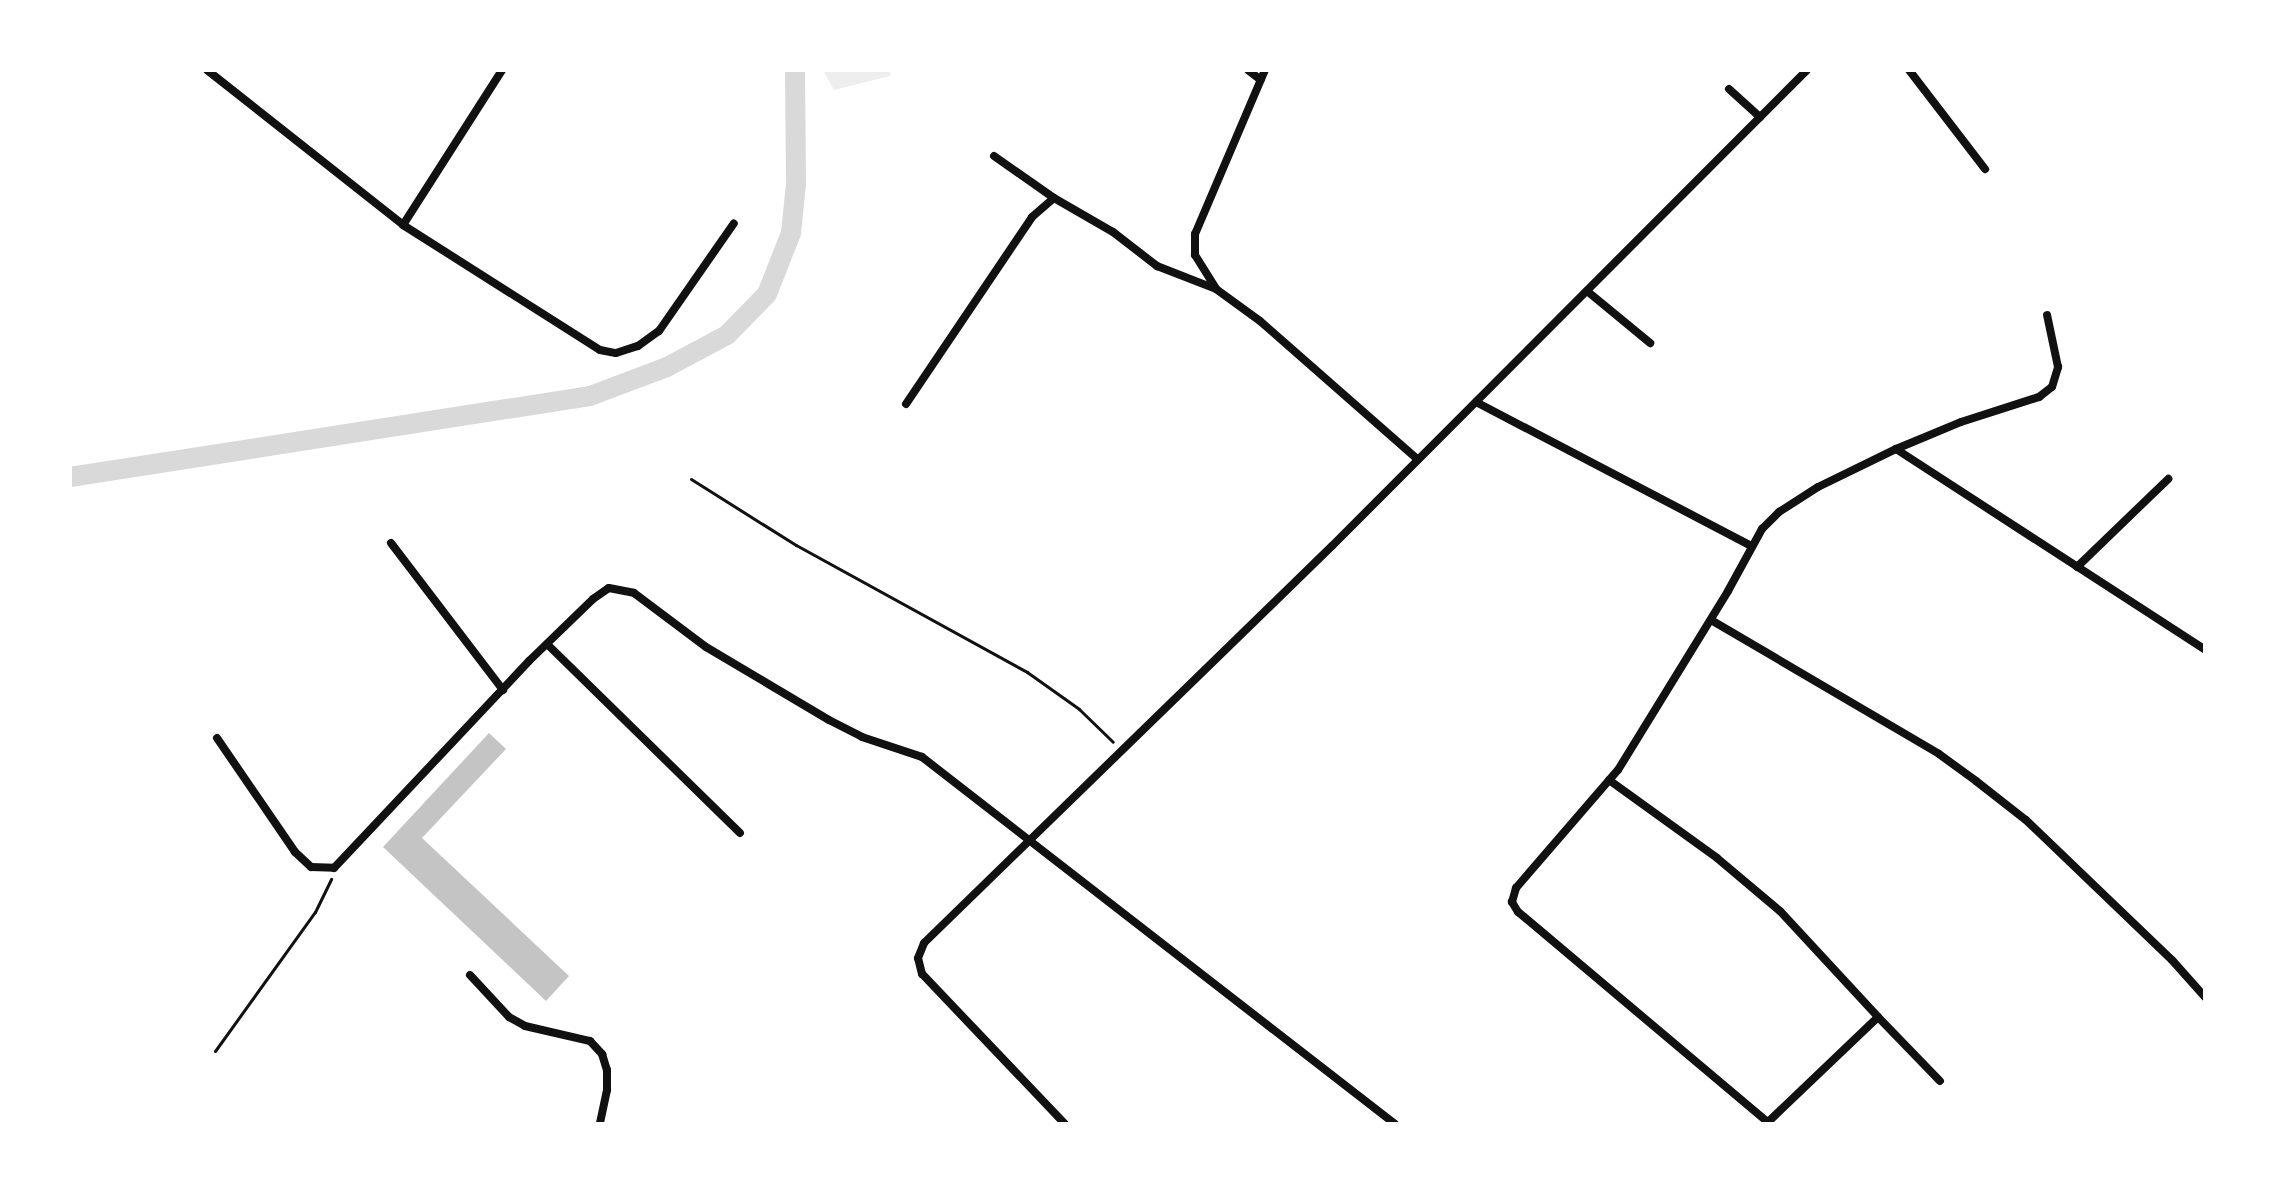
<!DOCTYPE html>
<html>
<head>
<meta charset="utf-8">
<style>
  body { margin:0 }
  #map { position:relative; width:2275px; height:1194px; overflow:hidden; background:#fff; font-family:"PT Serif",serif }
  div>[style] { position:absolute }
  .green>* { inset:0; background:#eee }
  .canal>* { height:20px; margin:-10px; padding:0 10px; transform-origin:10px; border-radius:10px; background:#d9d9d9 }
  .building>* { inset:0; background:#c4c4c4 }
  .path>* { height:3px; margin:-1.5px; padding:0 1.5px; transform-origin:1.5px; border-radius:1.5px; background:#111 }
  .minor>* { height:8px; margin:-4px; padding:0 4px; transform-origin:4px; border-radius:4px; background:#111 }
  span { translate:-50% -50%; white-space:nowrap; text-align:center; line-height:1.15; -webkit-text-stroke:6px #fff; paint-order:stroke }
  .frame { position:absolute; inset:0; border:72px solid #fff; pointer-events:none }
</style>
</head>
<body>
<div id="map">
  <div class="green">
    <div style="clip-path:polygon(823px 70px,891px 70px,890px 76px,834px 90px)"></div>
  </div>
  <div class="canal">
    <div style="left:70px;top:477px;width:526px;rotate:-8.85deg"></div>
    <div style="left:590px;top:396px;width:82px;rotate:-20.6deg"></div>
    <div style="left:667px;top:367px;width:68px;rotate:-28.1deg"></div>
    <div style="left:727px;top:335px;width:57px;rotate:-45.7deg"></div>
    <div style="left:767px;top:294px;width:66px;rotate:-68.5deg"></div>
    <div style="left:791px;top:233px;width:49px;rotate:-84.2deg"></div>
    <div style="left:796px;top:184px;width:114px;rotate:-90.5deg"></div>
  </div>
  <div class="building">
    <div style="clip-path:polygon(489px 733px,506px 749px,422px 838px,569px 976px,546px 1001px,383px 847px)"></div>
  </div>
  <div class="path">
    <div style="left:691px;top:479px;width:124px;rotate:32.2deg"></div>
    <div style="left:796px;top:545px;width:264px;rotate:28.8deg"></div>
    <div style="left:1027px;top:672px;width:64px;rotate:35.4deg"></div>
    <div style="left:1079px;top:709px;width:47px;rotate:44.1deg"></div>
    <div style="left:215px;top:1051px;width:171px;rotate:-54.3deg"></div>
    <div style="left:315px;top:912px;width:37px;rotate:-64deg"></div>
  </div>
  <div class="minor">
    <div style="left:207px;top:70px;width:250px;rotate:38.3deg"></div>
    <div style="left:403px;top:225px;width:233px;rotate:32.4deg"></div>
    <div style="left:600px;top:350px;width:16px;rotate:11deg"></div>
    <div style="left:616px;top:353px;width:23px;rotate:-18deg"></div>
    <div style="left:638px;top:346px;width:26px;rotate:-36deg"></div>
    <div style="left:659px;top:331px;width:131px;rotate:-55.2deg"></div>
    <div style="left:1248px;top:70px;width:16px;rotate:38deg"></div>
    <div style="left:1265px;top:70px;width:178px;rotate:113.1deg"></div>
    <div style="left:1195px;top:234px;width:21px;rotate:90deg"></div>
    <div style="left:1195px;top:255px;width:40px;rotate:58deg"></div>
    <div style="left:1216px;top:289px;width:54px;rotate:36deg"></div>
    <div style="left:1260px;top:321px;width:210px;rotate:41.3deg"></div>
    <div style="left:1909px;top:70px;width:125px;rotate:52.5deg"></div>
    <div style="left:1729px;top:89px;width:42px;rotate:42.1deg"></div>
    <div style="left:994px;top:156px;width:73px;rotate:35deg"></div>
    <div style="left:403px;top:225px;width:184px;rotate:-57.4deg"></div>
    <div style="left:1587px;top:291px;width:82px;rotate:39.5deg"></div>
    <div style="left:1476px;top:402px;width:311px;rotate:27.6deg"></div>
    <div style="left:906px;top:404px;width:225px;rotate:-56deg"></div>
    <div style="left:1032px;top:217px;width:29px;rotate:-41deg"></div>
    <div style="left:1054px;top:198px;width:68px;rotate:30deg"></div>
    <div style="left:1113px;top:232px;width:56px;rotate:37.7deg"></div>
    <div style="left:1157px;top:266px;width:63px;rotate:21.3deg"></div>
    <div style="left:1896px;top:449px;width:369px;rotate:33deg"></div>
    <div style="left:391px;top:543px;width:185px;rotate:52.7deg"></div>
    <div style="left:2077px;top:567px;width:127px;rotate:-44deg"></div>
    <div style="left:1711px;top:620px;width:264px;rotate:30.4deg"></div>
    <div style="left:1939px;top:754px;width:46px;rotate:36.1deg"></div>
    <div style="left:1976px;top:781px;width:63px;rotate:38deg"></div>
    <div style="left:2026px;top:820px;width:202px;rotate:43.8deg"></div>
    <div style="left:2172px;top:960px;width:50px;rotate:48.3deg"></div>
    <div style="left:547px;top:644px;width:270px;rotate:44.4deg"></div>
    <div style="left:217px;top:738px;width:138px;rotate:55.6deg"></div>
    <div style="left:295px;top:852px;width:22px;rotate:43deg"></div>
    <div style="left:311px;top:867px;width:23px;rotate:2deg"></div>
    <div style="left:334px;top:868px;width:284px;rotate:-46.7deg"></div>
    <div style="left:529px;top:661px;width:89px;rotate:-44.1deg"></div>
    <div style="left:593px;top:599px;width:19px;rotate:-35deg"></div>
    <div style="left:609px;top:588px;width:25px;rotate:11deg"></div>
    <div style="left:634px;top:593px;width:90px;rotate:36.9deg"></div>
    <div style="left:706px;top:647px;width:143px;rotate:30.7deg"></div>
    <div style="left:829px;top:720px;width:37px;rotate:27deg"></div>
    <div style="left:862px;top:737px;width:63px;rotate:18.4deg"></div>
    <div style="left:922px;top:757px;width:599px;rotate:37.81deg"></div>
    <div style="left:1609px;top:780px;width:133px;rotate:35.8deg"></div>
    <div style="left:1717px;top:858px;width:82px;rotate:40.1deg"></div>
    <div style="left:1780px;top:911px;width:144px;rotate:47.2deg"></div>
    <div style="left:1878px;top:1017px;width:152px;rotate:136.3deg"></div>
    <div style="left:470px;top:975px;width:57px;rotate:47.1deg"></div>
    <div style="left:509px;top:1017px;width:18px;rotate:29deg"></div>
    <div style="left:525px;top:1026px;width:67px;rotate:13deg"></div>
    <div style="left:590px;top:1041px;width:18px;rotate:47deg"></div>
    <div style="left:602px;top:1054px;width:17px;rotate:73deg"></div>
    <div style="left:607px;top:1070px;width:20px;rotate:90deg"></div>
    <div style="left:607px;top:1090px;width:35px;rotate:102deg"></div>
    <div style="left:1878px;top:1017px;width:89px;rotate:45.9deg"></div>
    <div style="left:1065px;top:1124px;width:207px;rotate:-133.6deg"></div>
    <div style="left:922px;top:974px;width:16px;rotate:-104deg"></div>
    <div style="left:918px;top:958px;width:16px;rotate:-68deg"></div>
    <div style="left:924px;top:943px;width:569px;rotate:-44.22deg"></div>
    <div style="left:1332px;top:546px;width:672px;rotate:-45.06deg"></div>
    <div style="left:1770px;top:1124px;width:329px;rotate:-139.9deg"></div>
    <div style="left:1518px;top:912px;width:12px;rotate:-121deg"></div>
    <div style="left:1512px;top:902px;width:15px;rotate:-74deg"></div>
    <div style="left:1516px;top:888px;width:156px;rotate:-49.2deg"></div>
    <div style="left:1618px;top:770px;width:210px;rotate:-58.4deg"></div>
    <div style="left:1728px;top:591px;width:71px;rotate:-61.3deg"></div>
    <div style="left:1762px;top:529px;width:24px;rotate:-45deg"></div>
    <div style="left:1779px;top:512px;width:46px;rotate:-32.7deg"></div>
    <div style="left:1818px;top:487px;width:87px;rotate:-26deg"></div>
    <div style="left:1896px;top:449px;width:70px;rotate:-22.6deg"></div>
    <div style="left:1961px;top:422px;width:82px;rotate:-17.8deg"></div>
    <div style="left:2039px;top:397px;width:16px;rotate:-38deg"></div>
    <div style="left:2052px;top:387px;width:21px;rotate:-73deg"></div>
    <div style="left:2058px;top:367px;width:53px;rotate:-101.9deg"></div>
  </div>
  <div class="frame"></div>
</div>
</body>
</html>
